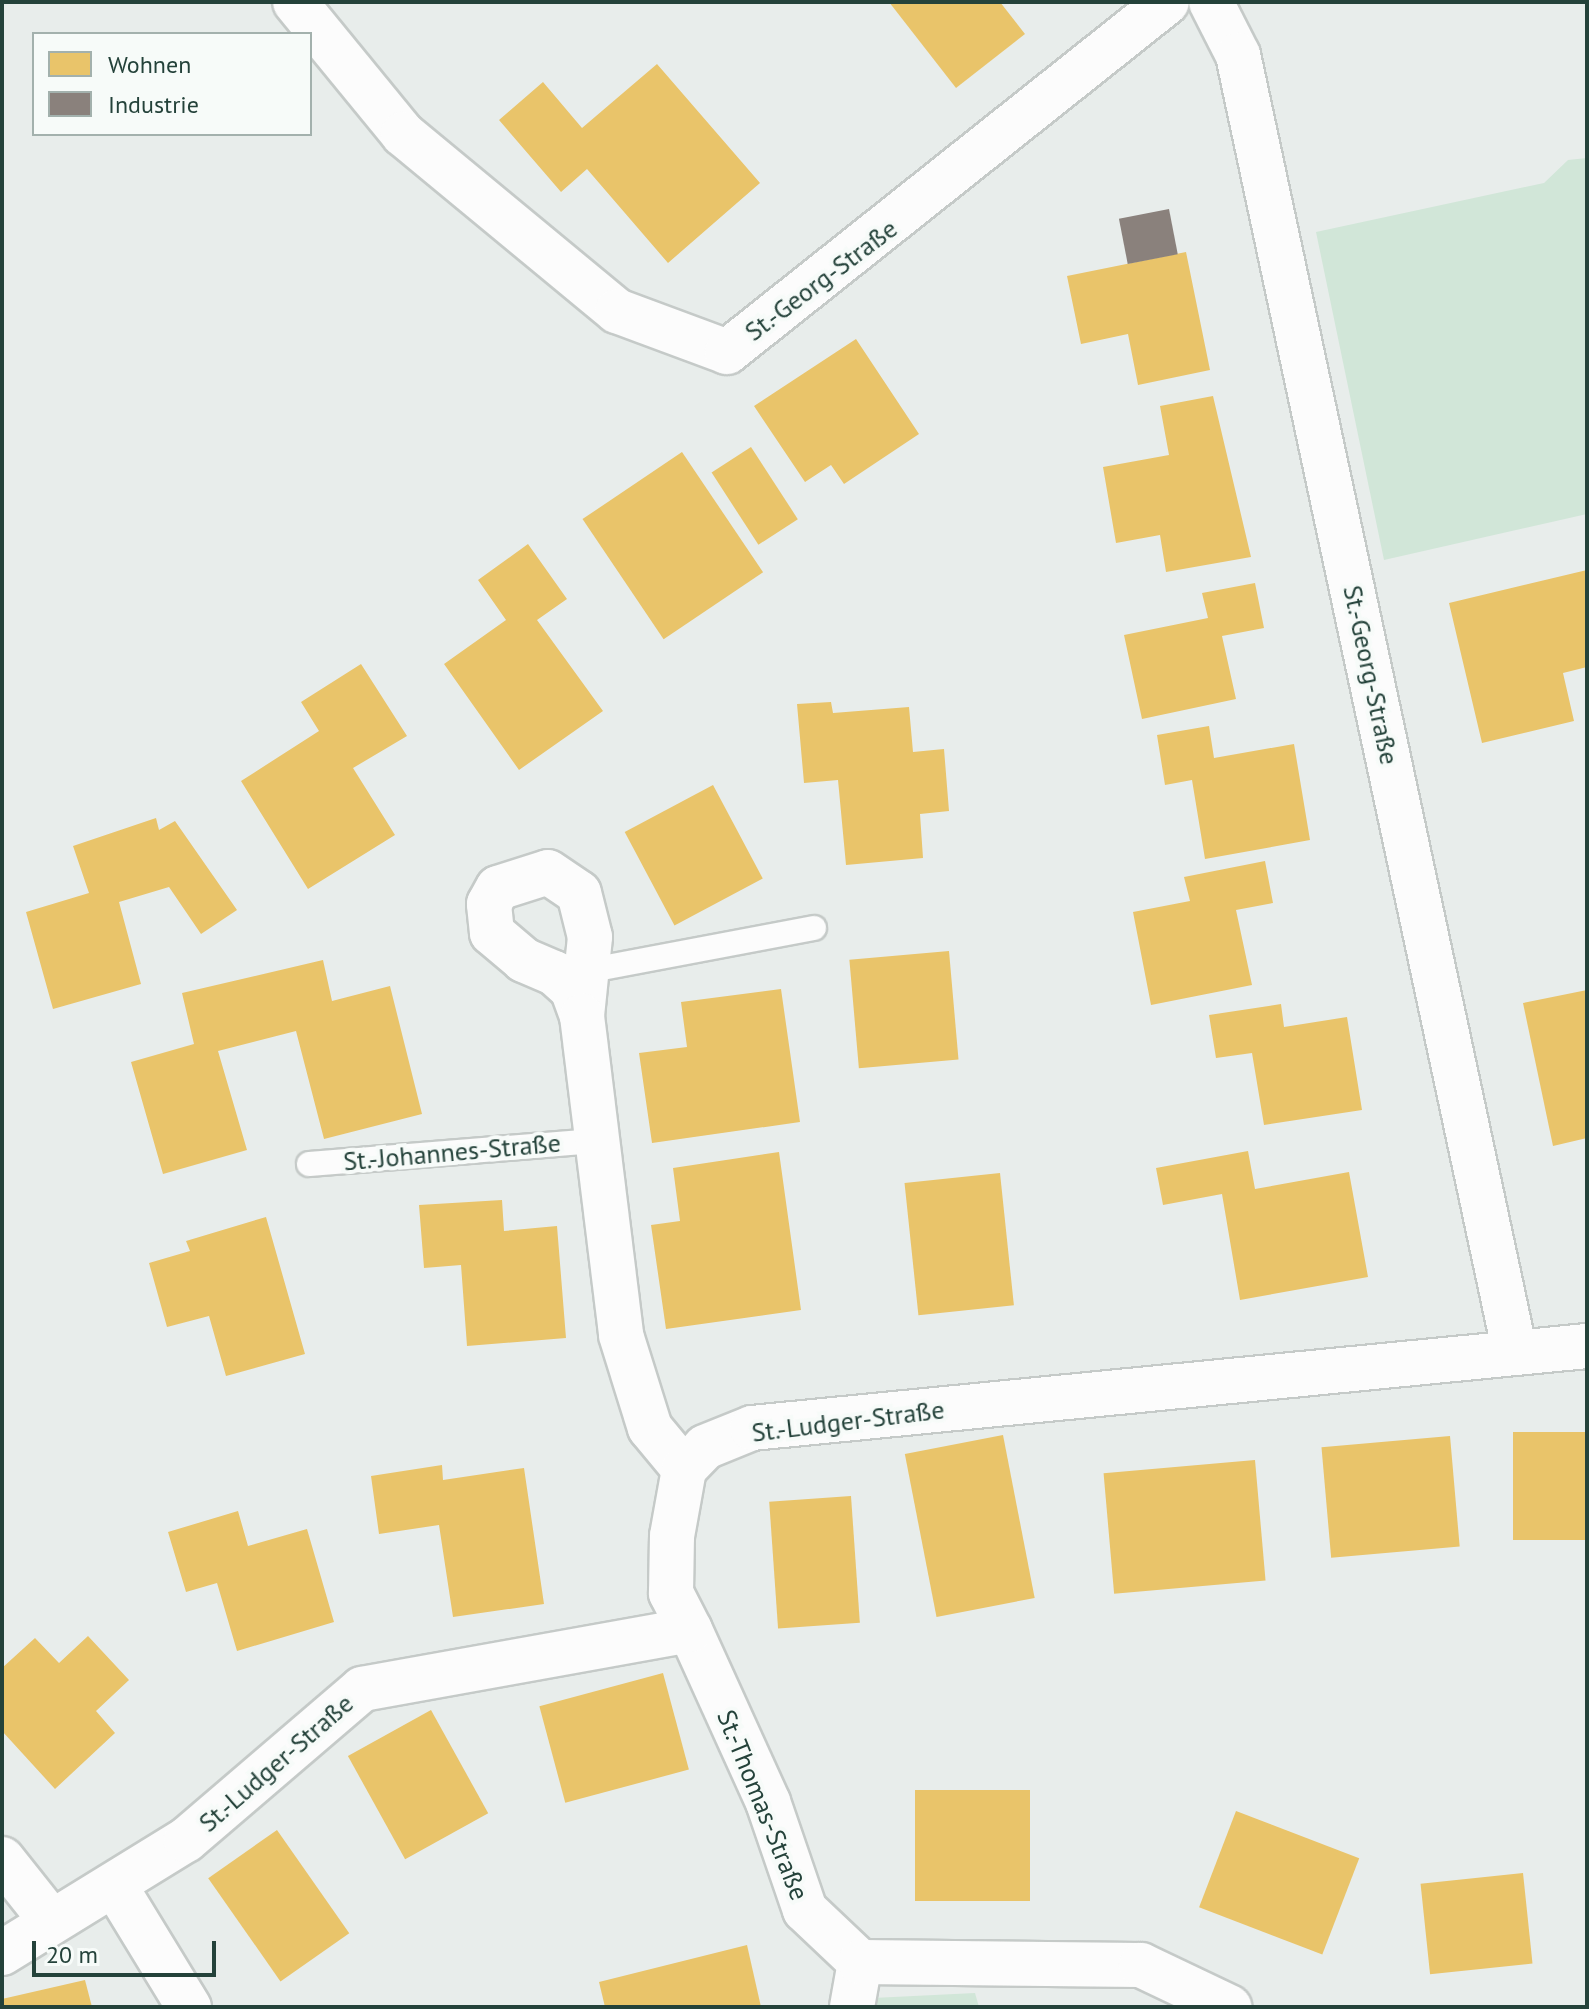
<!DOCTYPE html>
<html>
<head>
<meta charset="utf-8">
<style>
  body { margin:0 }
  #map { position:relative; width:1589px; height:2009px; overflow:hidden; background:#e8edeb; font-family:"PT Sans",sans-serif }
  div>[style] { position:absolute }
  .green>* { inset:0; background:#d1e6d8 }
  .homes>* { inset:0; background:#e9c46a; transform-origin:0 0 }
  .industry>* { inset:0; background:#8a817c; transform-origin:0 0 }
  .roads { filter:drop-shadow(2px 0 #c5cac8) drop-shadow(-2px 0 #c5cac8) drop-shadow(0 2px #c5cac8) drop-shadow(0 -2px #c5cac8) }
  .lane>* { height:24px; margin:-12px; padding:0 12px; transform-origin:12px; border-radius:12px; background:#fcfcfc }
  .street>* { height:44px; margin:-22px; padding:0 22px; transform-origin:22px; border-radius:22px; background:#fcfcfc }
  span { translate:-50% -50%; white-space:nowrap; text-align:center; line-height:1.15; -webkit-text-stroke:8px #f7fbf9; paint-order:stroke }
  .street-label { font-size:26px; color:#24423a }
  .frame { position:absolute; inset:0; border:4px solid #24423a; pointer-events:none }
  .legend { position:absolute; left:32px; top:32px; width:280px; height:104px; box-sizing:border-box; background:#f7fbf9; border:2px solid #a3b1ad; margin:0; padding:10px 14px; list-style:none; font-size:24px; color:#24423a }
  .legend li { display:flex; align-items:center; gap:16px; height:40px }
  .legend b { width:40px; border:2px solid #a3b1ad }
  .scale { position:absolute; left:32px; top:1941px; width:184px; height:36px; box-sizing:border-box; border:4px solid #24423a; border-top:0; padding-left:10px; font-size:24px; line-height:28px; white-space:nowrap; color:#24423a; -webkit-text-stroke:6px #f7fbf9; paint-order:stroke }
</style>
</head>
<body>
<div id="map">
  <div class="green">
    <div style="clip-path:polygon(1587px 158px,1587px 514px,1384px 560px,1316px 232px,1544px 183px,1568px 160px)"></div>
    <div style="clip-path:polygon(975px 1993px,979px 2007px,872px 2007px,873px 1998px)"></div>
  </div>
  <div class="homes">
    <div style="clip-path:polygon(889px 2px,1000px 2px,1025px 34px,956px 88px)"></div>
    <div style="clip-path:polygon(657px 64px,760px 183px,668px 263px,587px 169px,561px 192px,499px 120px,543px 82px,582px 128px)"></div>
    <div style="clip-path:polygon(1186px 252px,1210px 370px,1138px 385px,1128px 334px,1081px 344px,1067px 276px)"></div>
    <div style="clip-path:polygon(856px 339px,919px 434px,844px 484px,831px 465px,805px 482px,754px 406px)"></div>
    <div style="clip-path:polygon(1213px 396px,1251px 557px,1166px 572px,1160px 535px,1116px 543px,1103px 467px,1169px 455px,1160px 406px)"></div>
    <div style="left:751px;top:447px;width:86px;height:47px;rotate:57deg"></div>
    <div style="left:682px;top:452px;width:145px;height:120px;rotate:56deg"></div>
    <div style="clip-path:polygon(528px 544px,567px 599px,537px 620px,603px 711px,519px 770px,444px 664px,506px 620px,478px 580px)"></div>
    <div style="clip-path:polygon(1587px 570px,1587px 667px,1563px 673px,1574px 721px,1482px 743px,1449px 603px)"></div>
    <div style="clip-path:polygon(1255px 583px,1264px 628px,1222px 636px,1236px 699px,1142px 719px,1124px 635px,1208px 618px,1202px 593px)"></div>
    <div style="clip-path:polygon(361px 664px,407px 736px,353px 768px,395px 835px,308px 889px,241px 781px,319px 731px,301px 702px)"></div>
    <div style="clip-path:polygon(831px 702px,833px 713px,909px 707px,913px 752px,944px 749px,949px 811px,920px 814px,923px 858px,846px 865px,838px 780px,804px 783px,797px 704px)"></div>
    <div style="clip-path:polygon(1209px 726px,1214px 758px,1294px 744px,1310px 840px,1205px 859px,1192px 780px,1165px 785px,1157px 735px)"></div>
    <div style="left:713px;top:785px;width:106px;height:100px;rotate:62deg"></div>
    <div style="clip-path:polygon(156px 818px,159px 830px,175px 821px,237px 910px,201px 934px,169px 887px,119px 902px,141px 984px,53px 1009px,26px 912px,89px 893px,73px 846px)"></div>
    <div style="clip-path:polygon(1265px 861px,1273px 903px,1236px 910px,1252px 985px,1151px 1005px,1133px 912px,1190px 901px,1184px 877px)"></div>
    <div style="left:949px;top:951px;width:109px;height:100px;rotate:85deg"></div>
    <div style="clip-path:polygon(323px 960px,332px 1001px,390px 986px,422px 1114px,324px 1139px,296px 1031px,218px 1051px,247px 1150px,163px 1174px,131px 1062px,194px 1044px,182px 993px)"></div>
    <div style="clip-path:polygon(781px 989px,800px 1122px,652px 1143px,639px 1053px,687px 1047px,681px 1002px)"></div>
    <div style="clip-path:polygon(1587px 990px,1587px 1138px,1553px 1146px,1523px 1003px)"></div>
    <div style="clip-path:polygon(1281px 1004px,1284px 1027px,1347px 1017px,1362px 1110px,1264px 1125px,1252px 1053px,1216px 1058px,1209px 1015px)"></div>
    <div style="clip-path:polygon(1248px 1151px,1255px 1189px,1349px 1172px,1368px 1277px,1240px 1300px,1222px 1194px,1163px 1205px,1156px 1168px)"></div>
    <div style="clip-path:polygon(779px 1152px,801px 1310px,666px 1329px,651px 1225px,680px 1221px,673px 1168px)"></div>
    <div style="left:1000px;top:1173px;width:133px;height:96px;rotate:84deg"></div>
    <div style="clip-path:polygon(502px 1200px,504px 1231px,557px 1226px,566px 1338px,467px 1346px,461px 1265px,424px 1268px,419px 1205px)"></div>
    <div style="clip-path:polygon(266px 1217px,305px 1354px,226px 1376px,209px 1316px,167px 1327px,149px 1263px,190px 1251px,186px 1241px)"></div>
    <div style="left:1587px;top:1432px;width:108px;height:74px;rotate:90deg"></div>
    <div style="left:1003px;top:1435px;width:166px;height:100px;rotate:79deg"></div>
    <div style="left:1450px;top:1436px;width:111px;height:129px;rotate:85deg"></div>
    <div style="left:1255px;top:1460px;width:121px;height:152px;rotate:85deg"></div>
    <div style="clip-path:polygon(442px 1465px,443px 1480px,524px 1468px,544px 1604px,453px 1617px,439px 1525px,379px 1534px,371px 1476px)"></div>
    <div style="left:851px;top:1496px;width:127px;height:82px;rotate:86deg"></div>
    <div style="clip-path:polygon(238px 1511px,248px 1546px,307px 1529px,334px 1622px,237px 1651px,217px 1583px,186px 1592px,168px 1532px)"></div>
    <div style="clip-path:polygon(88px 1636px,129px 1680px,96px 1711px,115px 1733px,55px 1789px,2px 1731px,2px 1668px,35px 1638px,59px 1663px)"></div>
    <div style="left:663px;top:1673px;width:100px;height:128px;rotate:75deg"></div>
    <div style="left:431px;top:1710px;width:118px;height:95px;rotate:61deg"></div>
    <div style="left:1030px;top:1790px;width:111px;height:115px;rotate:90deg"></div>
    <div style="left:1236px;top:1811px;width:132px;height:103px;rotate:21deg"></div>
    <div style="left:277px;top:1830px;width:126px;height:84px;rotate:55deg"></div>
    <div style="left:1523px;top:1873px;width:91px;height:103px;rotate:84deg"></div>
    <div style="clip-path:polygon(747px 1945px,761px 2007px,605px 2007px,599px 1982px)"></div>
    <div style="clip-path:polygon(85px 1980px,92px 2007px,2px 2007px,2px 1999px)"></div>
  </div>
  <div class="industry">
    <div style="left:1169px;top:209px;width:46px;height:51px;rotate:79deg"></div>
  </div>
  <div class="roads">
    <div class="lane">
      <div style="left:586px;top:971px;width:232px;rotate:-10.7deg"></div>
      <div style="left:309px;top:1164px;width:287px;rotate:-4.6deg"></div>
    </div>
    <div class="street">
      <div style="left:295px;top:2px;width:171px;rotate:50.7deg"></div>
      <div style="left:403px;top:134px;width:278px;rotate:39.6deg"></div>
      <div style="left:617px;top:311px;width:117px;rotate:20.4deg"></div>
      <div style="left:727px;top:352px;width:562px;rotate:-38.5deg"></div>
      <div style="left:1211px;top:2px;width:59px;rotate:63deg"></div>
      <div style="left:1238px;top:55px;width:1327px;rotate:77.95deg"></div>
      <div style="left:582px;top:1016px;width:29px;rotate:-110deg"></div>
      <div style="left:572px;top:989px;width:24px;rotate:-138deg"></div>
      <div style="left:554px;top:973px;width:33px;rotate:-157deg"></div>
      <div style="left:524px;top:960px;width:42px;rotate:-139.8deg"></div>
      <div style="left:492px;top:933px;width:29px;rotate:-96deg"></div>
      <div style="left:489px;top:904px;width:18px;rotate:-61deg"></div>
      <div style="left:498px;top:888px;width:52px;rotate:-17.7deg"></div>
      <div style="left:548px;top:872px;width:37px;rotate:34deg"></div>
      <div style="left:579px;top:893px;width:45px;rotate:76deg"></div>
      <div style="left:590px;top:937px;width:79px;rotate:95.8deg"></div>
      <div style="left:582px;top:1016px;width:321px;rotate:83deg"></div>
      <div style="left:621px;top:1335px;width:97px;rotate:72.7deg"></div>
      <div style="left:650px;top:1428px;width:53px;rotate:50.3deg"></div>
      <div style="left:690px;top:1630px;width:189px;rotate:65.6deg"></div>
      <div style="left:768px;top:1802px;width:114px;rotate:71.1deg"></div>
      <div style="left:805px;top:1910px;width:76px;rotate:43.4deg"></div>
      <div style="left:860px;top:1962px;width:46px;rotate:100.1deg"></div>
      <div style="left:2px;top:1859px;width:75px;rotate:51.5deg"></div>
      <div style="left:115px;top:1886px;width:142px;rotate:58.6deg"></div>
      <div style="left:2px;top:1953px;width:216px;rotate:-31.6deg"></div>
      <div style="left:186px;top:1840px;width:232px;rotate:-40.6deg"></div>
      <div style="left:362px;top:1689px;width:333px;rotate:-10.2deg"></div>
      <div style="left:690px;top:1630px;width:42px;rotate:-117.2deg"></div>
      <div style="left:671px;top:1593px;width:57px;rotate:-89deg"></div>
      <div style="left:672px;top:1536px;width:68px;rotate:-79.8deg"></div>
      <div style="left:684px;top:1469px;width:30px;rotate:-46deg"></div>
      <div style="left:705px;top:1447px;width:51px;rotate:-22deg"></div>
      <div style="left:752px;top:1428px;width:839px;rotate:-5.61deg"></div>
      <div style="left:860px;top:1962px;width:281px;rotate:0.6deg"></div>
      <div style="left:1141px;top:1965px;width:98px;rotate:25.5deg"></div>
    </div>
  </div>
  <div class="street-label">
    <span style="left:821px;top:280px;rotate:-37deg">St.-Georg-Straße</span>
    <span style="left:1371px;top:675px;rotate:78deg">St.-Georg-Straße</span>
    <span style="left:452px;top:1152px;rotate:-5deg">St.-Johannes-Straße</span>
    <span style="left:848px;top:1421px;rotate:-7deg">St.-Ludger-Straße</span>
    <span style="left:276px;top:1763px;rotate:-41deg">St.-Ludger-Straße</span>
    <span style="left:763px;top:1805px;rotate:68deg">St.-Thomas-Straße</span>
  </div>
  <div class="frame"></div>
  <ul class="legend">
  <li><b style="height:22px;background:#e9c46a"></b>Wohnen</li>
  <li><b style="height:22px;background:#8a817c"></b>Industrie</li>
  </ul>
  <div class="scale">20 m</div>
</div>
</body>
</html>
